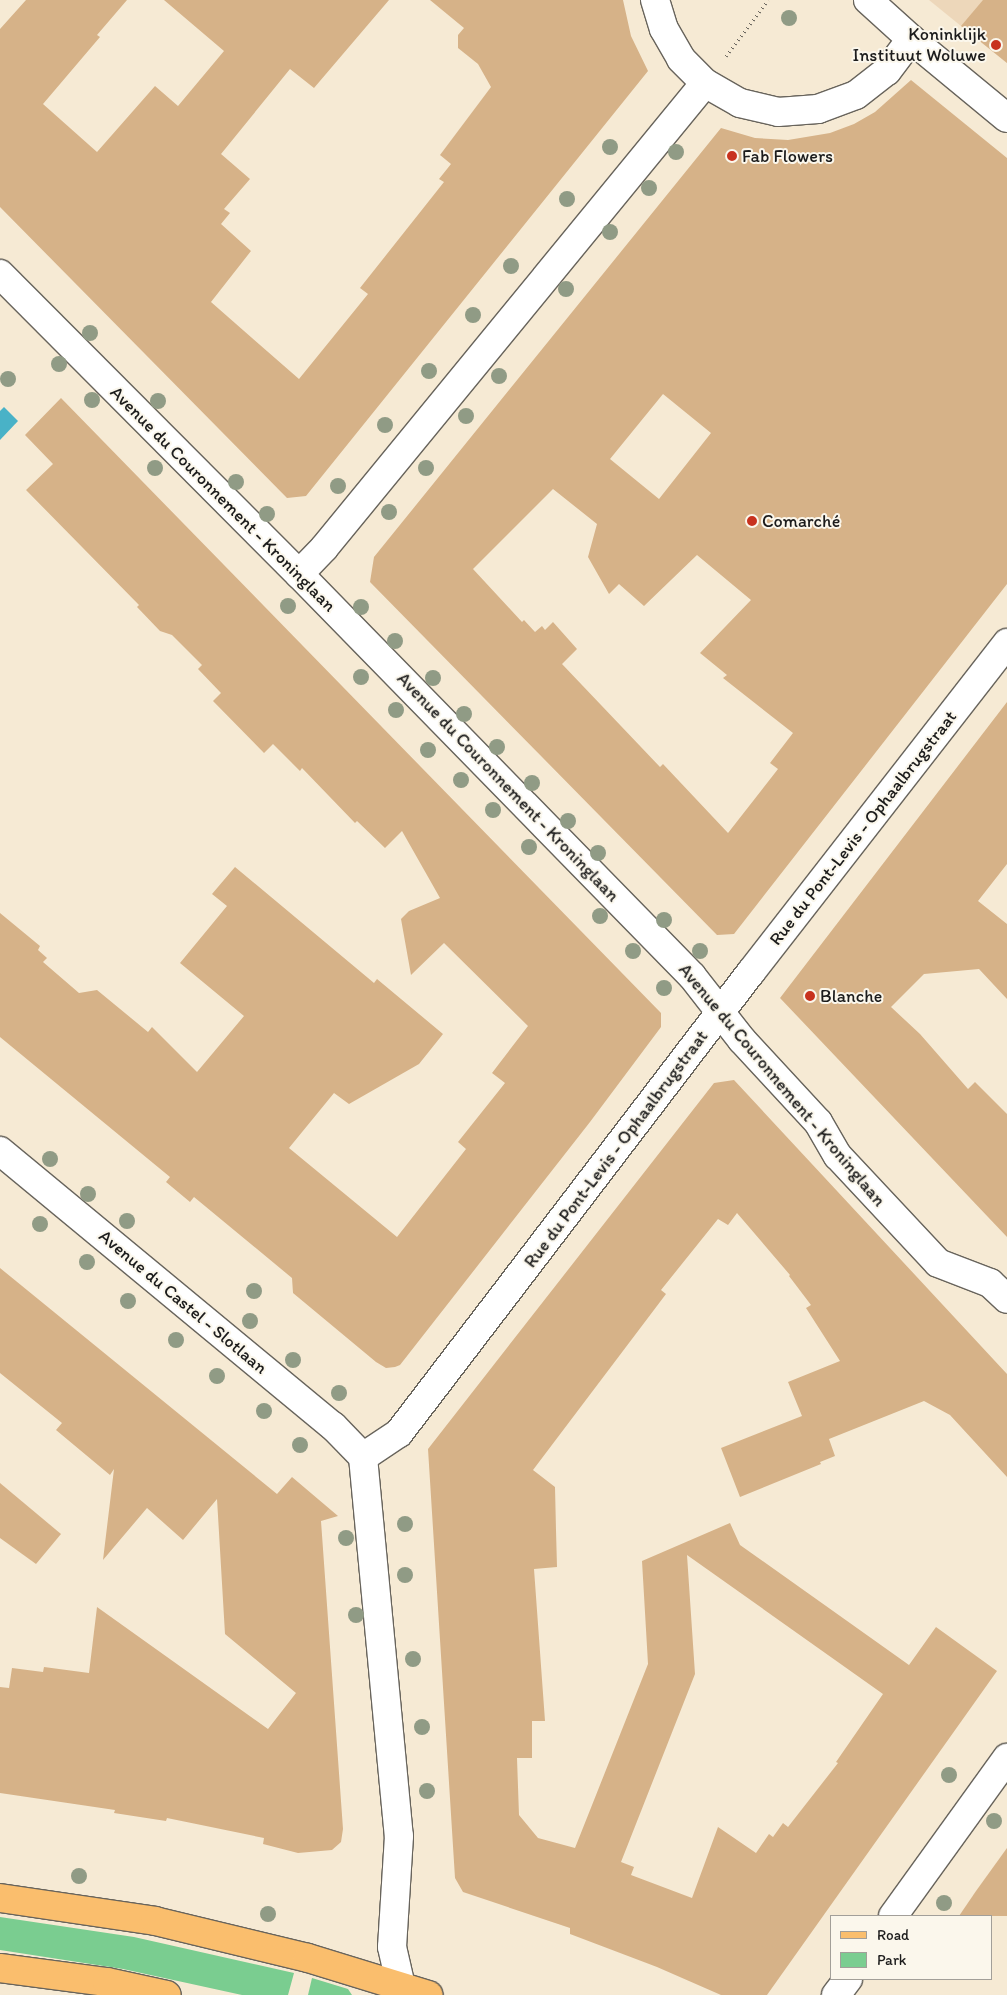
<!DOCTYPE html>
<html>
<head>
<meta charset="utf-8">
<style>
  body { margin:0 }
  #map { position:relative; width:1007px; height:1995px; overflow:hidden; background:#f6ead4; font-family:Itim,sans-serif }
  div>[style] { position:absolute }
  .built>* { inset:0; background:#edd7ba }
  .green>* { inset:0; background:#7acd90 }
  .water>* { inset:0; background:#49b2c7 }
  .building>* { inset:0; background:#d6b288 }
  .path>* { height:3px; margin-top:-1.5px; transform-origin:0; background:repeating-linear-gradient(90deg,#68645c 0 1px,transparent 0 5px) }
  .roads { filter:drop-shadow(1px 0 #68645c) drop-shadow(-1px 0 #68645c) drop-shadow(0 1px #68645c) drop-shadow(0 -1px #68645c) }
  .minor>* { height:28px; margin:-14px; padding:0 14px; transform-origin:14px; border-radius:14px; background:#fff }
  .major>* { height:28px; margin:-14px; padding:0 14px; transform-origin:14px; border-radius:14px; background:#fabe6d }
  .trees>* { width:16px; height:16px; margin:-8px; border-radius:50%; background:#909b85 }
  .dots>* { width:14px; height:14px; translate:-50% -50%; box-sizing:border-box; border:2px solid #fbf7ec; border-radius:50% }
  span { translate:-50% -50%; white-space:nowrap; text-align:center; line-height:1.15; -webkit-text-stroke:4px #fbf7ec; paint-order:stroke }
  .poi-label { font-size:18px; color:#1c1c1c }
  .right { translate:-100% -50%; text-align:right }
  .left { translate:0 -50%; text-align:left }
  .street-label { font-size:18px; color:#1c1c1c }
  .legend { position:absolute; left:830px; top:1915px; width:162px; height:65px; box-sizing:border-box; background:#fbf7ec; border:1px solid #a29f99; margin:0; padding:6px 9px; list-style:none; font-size:15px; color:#1c1c1c }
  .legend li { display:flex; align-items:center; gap:10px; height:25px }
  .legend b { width:25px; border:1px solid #a29f99 }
</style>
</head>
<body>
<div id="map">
  <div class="built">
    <div style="clip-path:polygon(929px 0,1007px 0,1007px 63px,961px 26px)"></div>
  </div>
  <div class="green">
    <div style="clip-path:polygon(0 1917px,134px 1937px,294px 1973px,288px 1995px,242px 1995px,123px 1969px,0 1950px)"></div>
    <div style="clip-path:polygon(312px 1978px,348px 1989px,352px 1995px,308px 1995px)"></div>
  </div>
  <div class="water">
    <div style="clip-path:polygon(4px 407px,18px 421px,0 440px,0 411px)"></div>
  </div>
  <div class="building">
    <div style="clip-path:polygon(26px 0,127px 0,97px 35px,100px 37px,43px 104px,97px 152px,155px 86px,178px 106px,224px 51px,164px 0,389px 0,314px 88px,290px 69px,221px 154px,250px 179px,224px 209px,230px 213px,221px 224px,251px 251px,211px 302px,299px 379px,368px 294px,360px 288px,444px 182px,439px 179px,451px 164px,440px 155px,491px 87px,478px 64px,458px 48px,458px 35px,464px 28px,430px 0,623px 0,631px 36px,648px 71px,306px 496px,287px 498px,0 207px,0 29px)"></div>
    <div style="clip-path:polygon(983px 0,1007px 0,1007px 63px,961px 26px)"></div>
    <div style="clip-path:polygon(evenodd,911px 80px,1007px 158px,1007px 584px,734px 934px,717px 935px,370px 582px,374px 557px,721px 128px,755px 138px,788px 140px,830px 133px,854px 124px,875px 112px,911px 80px,663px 394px,711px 433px,659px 499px,610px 459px,663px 394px,911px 80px,553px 489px,597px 524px,588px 557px,609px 594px,619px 584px,644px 606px,697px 555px,751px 600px,700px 653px,727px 675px,723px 678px,793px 733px,770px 763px,778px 769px,728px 833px,663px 764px,660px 767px,562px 664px,577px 649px,553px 622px,545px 630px,542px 626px,535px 632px,524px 620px,522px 622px,473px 569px,553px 489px)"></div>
    <div style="clip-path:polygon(61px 398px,661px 1013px,661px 1027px,590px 1122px,400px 1365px,395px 1367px,386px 1368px,376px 1362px,293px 1293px,292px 1278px,194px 1197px,190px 1202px,166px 1182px,170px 1177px,0 1037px,0 913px,40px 946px,38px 950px,47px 958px,43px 962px,79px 993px,97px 990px,148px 1032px,152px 1027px,197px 1072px,244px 1016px,180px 963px,227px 906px,212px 894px,235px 867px,374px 983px,377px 979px,443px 1034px,419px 1064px,349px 1104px,334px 1093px,289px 1148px,397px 1237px,466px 1149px,458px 1142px,505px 1083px,492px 1073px,528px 1026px,444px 943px,411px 975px,401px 919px,409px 911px,440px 898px,402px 831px,385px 848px,357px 821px,355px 823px,302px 768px,300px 771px,273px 744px,264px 753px,213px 701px,221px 693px,198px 669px,202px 665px,172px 635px,160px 631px,137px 607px,139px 605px,26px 490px,53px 464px,25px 435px)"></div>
    <div style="clip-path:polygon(1007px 702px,1007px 864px,978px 901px,1007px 924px,1007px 999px,979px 969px,924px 974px,891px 1007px,920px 1034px,968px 1089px,975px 1082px,1007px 1114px,1007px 1237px,780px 998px)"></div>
    <div style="clip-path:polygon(evenodd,734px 1080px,1007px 1374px,1007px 1477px,950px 1415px,924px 1401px,829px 1439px,835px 1456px,820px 1462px,821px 1464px,740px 1497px,721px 1448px,802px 1416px,788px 1382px,840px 1361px,806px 1308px,811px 1305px,789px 1276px,790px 1275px,737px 1213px,728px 1225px,718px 1219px,661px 1290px,666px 1294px,533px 1470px,555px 1487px,556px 1530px,557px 1567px,534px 1569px,545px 1721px,532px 1721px,532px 1758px,517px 1758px,519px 1815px,538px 1838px,575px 1848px,648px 1664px,642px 1561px,730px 1523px,740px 1545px,909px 1665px,936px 1627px,997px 1671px,767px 1995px,721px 1995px,657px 1967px,570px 1934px,570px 1928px,463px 1892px,455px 1878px,428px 1449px,714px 1083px,734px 1080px,687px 1555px,883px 1694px,836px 1762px,838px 1763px,788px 1827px,783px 1823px,773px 1837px,769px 1834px,756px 1853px,718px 1827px,692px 1898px,631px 1875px,634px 1867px,621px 1862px,695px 1674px,687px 1555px)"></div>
    <div style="clip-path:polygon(0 1268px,277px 1494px,292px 1477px,338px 1516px,321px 1521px,343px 1829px,341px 1842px,332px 1850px,298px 1853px,263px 1844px,264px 1838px,167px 1818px,166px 1821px,114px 1813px,115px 1810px,0 1793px,0 1687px,9px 1688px,12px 1668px,43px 1672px,44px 1667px,89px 1673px,97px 1607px,268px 1729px,296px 1693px,225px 1634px,217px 1499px,183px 1540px,147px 1508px,103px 1560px,114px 1469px,110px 1475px,56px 1430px,62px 1423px,0 1373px)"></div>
    <div style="clip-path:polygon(0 1483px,61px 1534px,36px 1564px,0 1538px)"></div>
    <div style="clip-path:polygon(1007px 1848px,1007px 1916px,959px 1916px,976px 1891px)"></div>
  </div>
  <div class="path">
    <div style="left:726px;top:56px;width:70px;rotate:-53.1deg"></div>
  </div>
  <div class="roads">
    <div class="minor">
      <div style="left:655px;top:0;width:30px;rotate:73deg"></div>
      <div style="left:664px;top:29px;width:34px;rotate:60deg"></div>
      <div style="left:681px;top:59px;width:34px;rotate:45deg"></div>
      <div style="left:705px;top:83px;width:40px;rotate:29.7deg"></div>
      <div style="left:740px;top:103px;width:39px;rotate:13deg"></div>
      <div style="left:778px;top:112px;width:40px;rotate:-4.3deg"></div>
      <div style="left:818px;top:109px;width:40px;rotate:-20.2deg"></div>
      <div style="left:856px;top:95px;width:39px;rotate:-38deg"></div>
      <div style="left:887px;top:71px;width:40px;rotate:-53deg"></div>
      <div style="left:868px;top:0;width:58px;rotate:42.2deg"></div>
      <div style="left:911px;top:39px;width:124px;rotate:39.5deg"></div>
      <div style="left:0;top:274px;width:424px;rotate:45.1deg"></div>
      <div style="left:299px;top:574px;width:562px;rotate:45.65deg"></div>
      <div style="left:692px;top:976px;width:81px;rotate:52deg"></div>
      <div style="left:742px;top:1040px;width:112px;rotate:47.2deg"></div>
      <div style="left:818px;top:1122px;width:39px;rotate:60deg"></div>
      <div style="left:838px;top:1156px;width:146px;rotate:46.9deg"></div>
      <div style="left:938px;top:1263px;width:56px;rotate:21deg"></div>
      <div style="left:990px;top:1283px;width:23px;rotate:43deg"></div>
      <div style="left:299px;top:574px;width:36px;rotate:-46deg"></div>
      <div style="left:324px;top:548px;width:601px;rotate:-50.67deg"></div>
      <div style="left:0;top:1151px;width:432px;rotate:39.6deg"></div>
      <div style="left:333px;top:1426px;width:43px;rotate:45.9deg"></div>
      <div style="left:363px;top:1457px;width:43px;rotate:-33.7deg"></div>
      <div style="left:399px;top:1433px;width:580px;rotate:-52.64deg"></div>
      <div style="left:751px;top:972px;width:417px;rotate:-52.1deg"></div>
      <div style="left:363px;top:1457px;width:381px;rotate:84.6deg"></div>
      <div style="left:399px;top:1836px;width:111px;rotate:93.6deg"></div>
      <div style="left:392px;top:1947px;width:49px;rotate:77.1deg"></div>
      <div style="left:893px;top:1916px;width:195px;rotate:-54.2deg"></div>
      <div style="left:836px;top:1995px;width:20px;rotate:-53deg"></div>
    </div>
    <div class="major">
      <div style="left:0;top:1898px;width:157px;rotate:8.4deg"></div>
      <div style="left:155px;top:1921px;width:157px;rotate:13.6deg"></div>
      <div style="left:308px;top:1958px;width:126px;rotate:17.1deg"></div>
      <div style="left:0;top:1968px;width:108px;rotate:7.5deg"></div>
      <div style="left:107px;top:1982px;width:61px;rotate:12.2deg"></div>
    </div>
  </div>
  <div class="trees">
    <div style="left:789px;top:18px"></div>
    <div style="left:610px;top:147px"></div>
    <div style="left:676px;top:152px"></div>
    <div style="left:649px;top:188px"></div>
    <div style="left:567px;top:199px"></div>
    <div style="left:610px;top:232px"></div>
    <div style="left:511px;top:266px"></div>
    <div style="left:566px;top:289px"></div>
    <div style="left:473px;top:315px"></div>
    <div style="left:90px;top:333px"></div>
    <div style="left:59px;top:364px"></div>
    <div style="left:429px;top:371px"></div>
    <div style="left:499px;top:376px"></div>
    <div style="left:8px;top:379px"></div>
    <div style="left:92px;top:400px"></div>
    <div style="left:158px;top:401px"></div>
    <div style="left:466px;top:416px"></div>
    <div style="left:385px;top:425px"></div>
    <div style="left:155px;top:468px"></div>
    <div style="left:426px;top:468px"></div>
    <div style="left:236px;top:482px"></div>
    <div style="left:338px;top:486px"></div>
    <div style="left:389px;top:512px"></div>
    <div style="left:267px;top:514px"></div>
    <div style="left:288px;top:606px"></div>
    <div style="left:361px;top:607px"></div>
    <div style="left:395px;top:641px"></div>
    <div style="left:361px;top:677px"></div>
    <div style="left:433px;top:678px"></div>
    <div style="left:396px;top:710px"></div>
    <div style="left:464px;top:714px"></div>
    <div style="left:497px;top:747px"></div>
    <div style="left:428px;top:750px"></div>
    <div style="left:461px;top:780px"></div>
    <div style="left:532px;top:783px"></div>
    <div style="left:493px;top:810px"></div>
    <div style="left:568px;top:821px"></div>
    <div style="left:529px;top:847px"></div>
    <div style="left:598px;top:853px"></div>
    <div style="left:600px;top:916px"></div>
    <div style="left:664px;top:920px"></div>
    <div style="left:633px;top:951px"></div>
    <div style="left:700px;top:951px"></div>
    <div style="left:664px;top:988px"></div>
    <div style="left:50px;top:1159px"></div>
    <div style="left:88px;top:1194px"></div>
    <div style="left:127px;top:1221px"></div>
    <div style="left:40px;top:1224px"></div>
    <div style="left:87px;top:1262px"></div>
    <div style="left:254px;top:1291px"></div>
    <div style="left:128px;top:1301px"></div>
    <div style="left:250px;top:1321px"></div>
    <div style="left:176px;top:1340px"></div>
    <div style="left:293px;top:1360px"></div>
    <div style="left:217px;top:1376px"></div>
    <div style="left:339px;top:1393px"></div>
    <div style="left:264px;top:1411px"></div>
    <div style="left:300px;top:1445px"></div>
    <div style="left:405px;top:1524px"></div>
    <div style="left:346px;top:1538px"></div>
    <div style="left:405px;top:1575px"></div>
    <div style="left:356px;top:1615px"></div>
    <div style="left:413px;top:1659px"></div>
    <div style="left:422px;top:1727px"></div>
    <div style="left:949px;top:1775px"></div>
    <div style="left:427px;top:1791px"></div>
    <div style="left:994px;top:1821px"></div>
    <div style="left:79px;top:1876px"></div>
    <div style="left:944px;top:1903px"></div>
    <div style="left:268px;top:1914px"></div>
  </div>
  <div class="dots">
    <div style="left:996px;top:45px;background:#c8321e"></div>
    <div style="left:732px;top:156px;background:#c8321e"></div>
    <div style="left:752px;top:521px;background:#c8321e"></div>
    <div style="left:810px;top:996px;background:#c8321e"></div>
  </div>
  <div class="poi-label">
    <span class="right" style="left:986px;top:45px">Koninklijk<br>Instituut Woluwe</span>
    <span class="left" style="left:742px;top:156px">Fab Flowers</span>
    <span class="left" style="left:762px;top:521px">Comarché</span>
    <span class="left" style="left:820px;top:996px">Blanche</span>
  </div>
  <div class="street-label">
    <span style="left:223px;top:499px;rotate:45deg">Avenue du Couronnement - Kroninglaan</span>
    <span style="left:508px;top:787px;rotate:46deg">Avenue du Couronnement - Kroninglaan</span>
    <span style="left:863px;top:828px;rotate:-52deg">Rue du Pont-Levis - Ophaalbrugstraat</span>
    <span style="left:782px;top:1085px;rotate:50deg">Avenue du Couronnement - Kroninglaan</span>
    <span style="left:616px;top:1149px;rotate:-53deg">Rue du Pont-Levis - Ophaalbrugstraat</span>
    <span style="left:183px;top:1302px;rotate:40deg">Avenue du Castel - Slotlaan</span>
  </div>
  <ul class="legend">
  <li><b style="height:6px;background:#fabe6d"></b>Road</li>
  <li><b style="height:14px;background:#7acd90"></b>Park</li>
  </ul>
</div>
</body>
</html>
